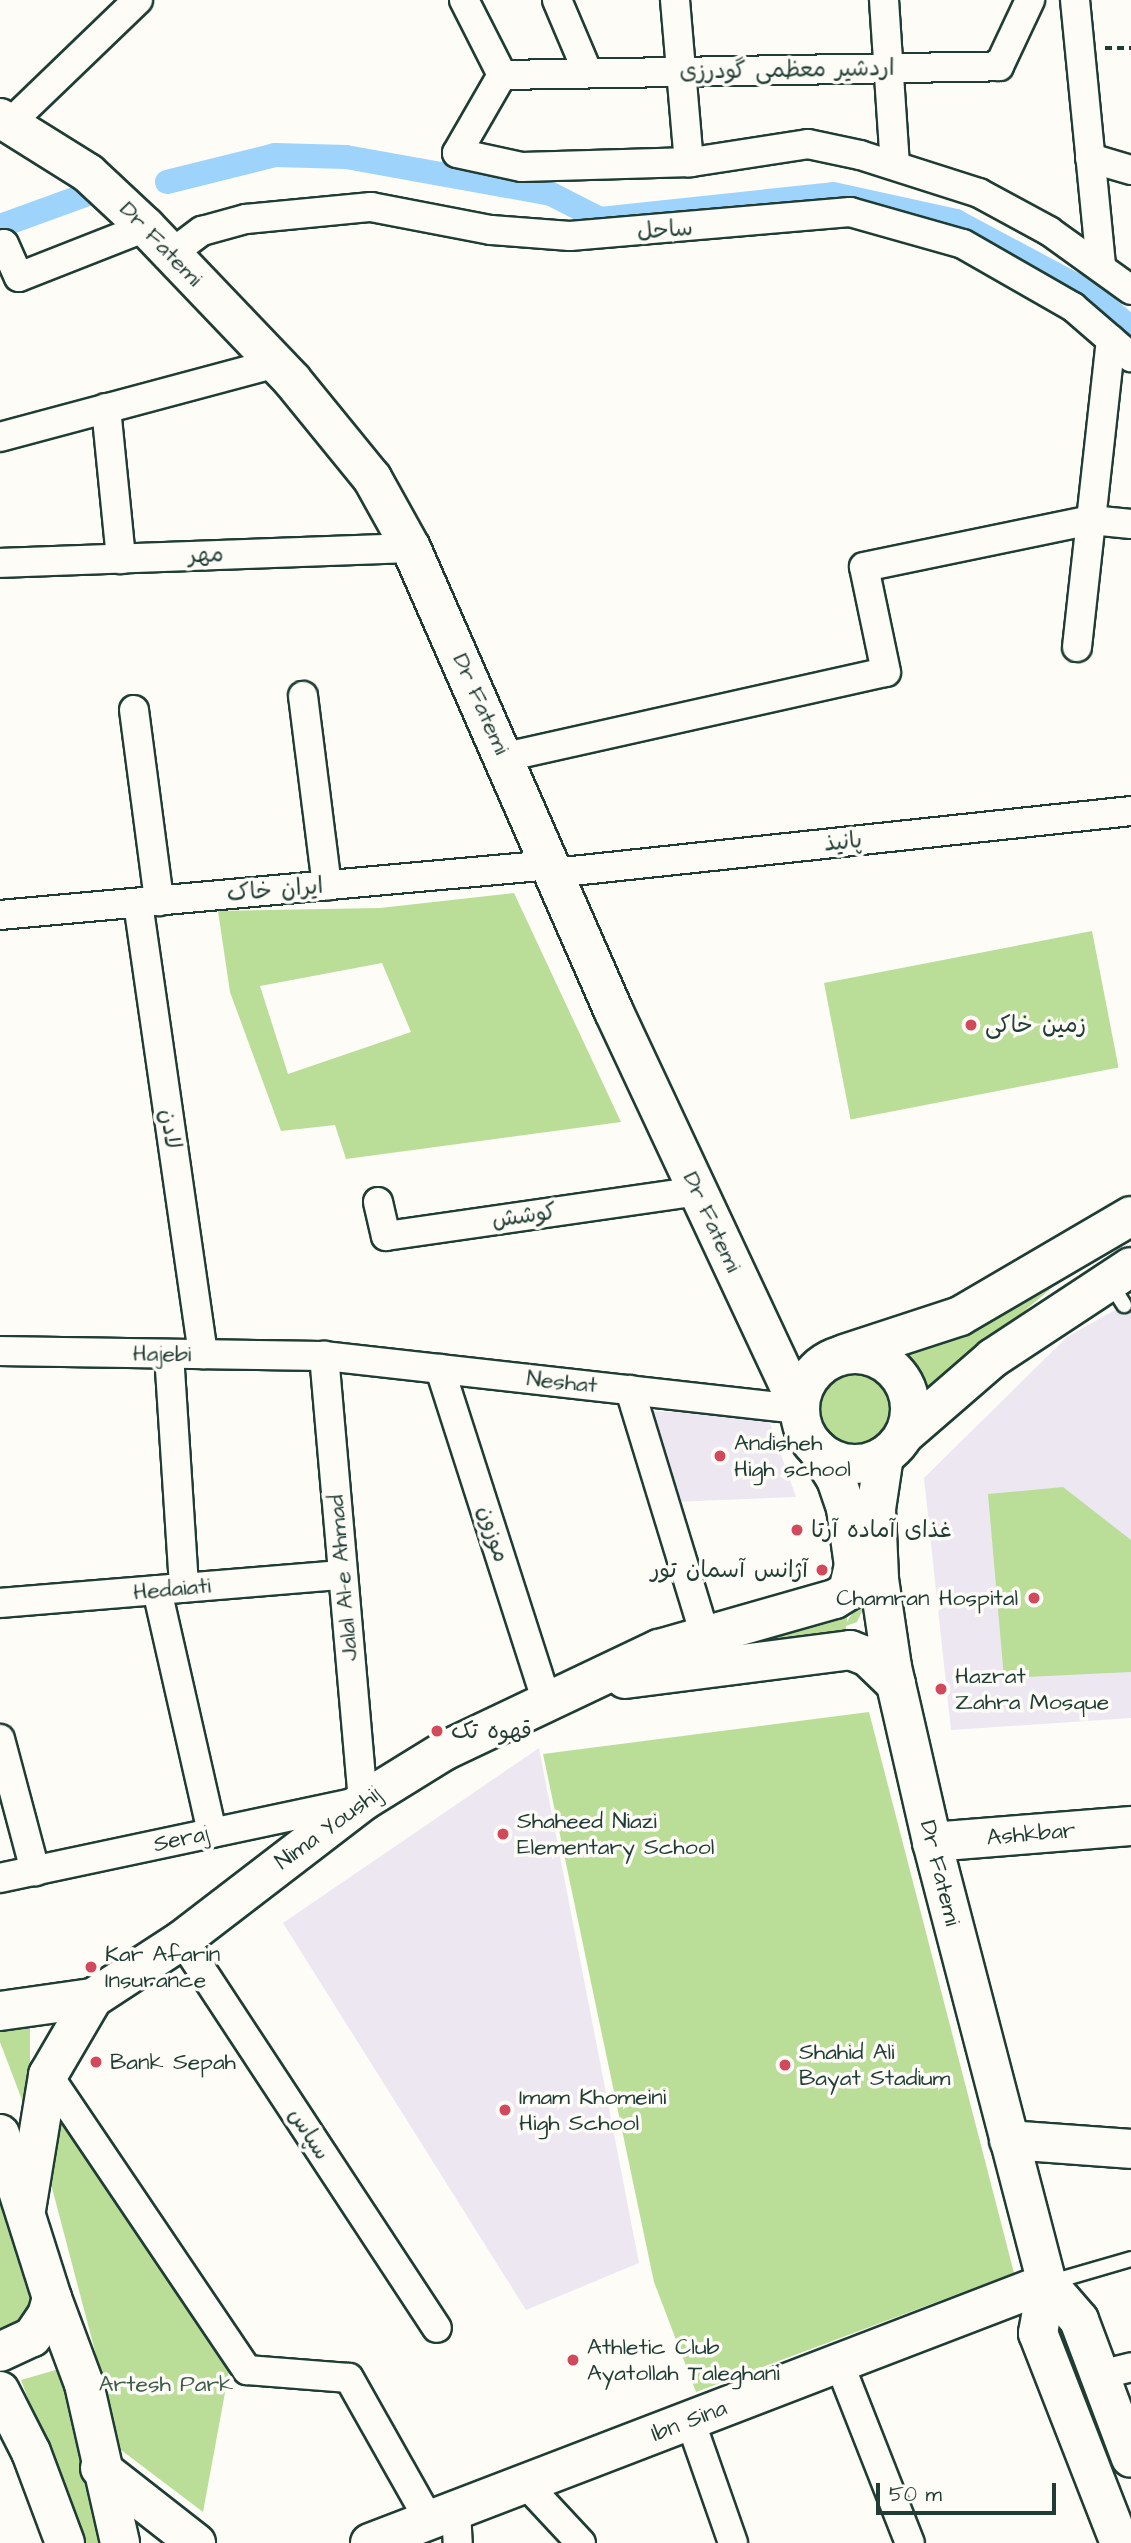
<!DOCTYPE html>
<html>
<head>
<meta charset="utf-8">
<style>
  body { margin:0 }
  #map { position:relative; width:1131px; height:2543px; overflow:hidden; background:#fdfcf7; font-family:"Architects Daughter","Playpen Sans Arabic",sans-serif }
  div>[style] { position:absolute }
  .built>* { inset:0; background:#ede7f2 }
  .green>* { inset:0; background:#bade98; transform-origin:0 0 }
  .round { border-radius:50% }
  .canal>* { height:24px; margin:-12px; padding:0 12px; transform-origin:12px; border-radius:12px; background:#9ed3fc }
  .path>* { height:4.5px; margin-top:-2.25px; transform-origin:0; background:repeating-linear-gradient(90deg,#1f3d34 0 7px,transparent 0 12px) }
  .roads { filter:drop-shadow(2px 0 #1f3d34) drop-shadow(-2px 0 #1f3d34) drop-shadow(0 2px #1f3d34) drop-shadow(0 -2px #1f3d34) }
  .lane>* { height:14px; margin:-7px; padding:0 7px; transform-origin:7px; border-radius:7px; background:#fdfcf7 }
  .street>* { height:28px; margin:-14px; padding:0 14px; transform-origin:14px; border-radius:14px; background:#fdfcf7 }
  .secondary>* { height:38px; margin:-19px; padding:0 19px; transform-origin:19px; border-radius:19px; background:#fdfcf7 }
  .secondary>.ring { margin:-19px; padding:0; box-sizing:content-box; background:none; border:38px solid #fdfcf7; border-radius:50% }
  .dots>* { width:19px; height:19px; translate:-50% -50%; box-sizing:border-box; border:4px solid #fdfcf7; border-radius:50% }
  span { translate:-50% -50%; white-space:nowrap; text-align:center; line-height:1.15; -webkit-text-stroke:7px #fdfcf7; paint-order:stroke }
  .street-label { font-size:23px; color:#1f3d34 }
  .poi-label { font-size:23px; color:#1f3d34 }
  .left { translate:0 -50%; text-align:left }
  .right { translate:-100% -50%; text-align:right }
  .park-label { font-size:23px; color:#3e5d48 }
  .scale { position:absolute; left:876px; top:2483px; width:180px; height:32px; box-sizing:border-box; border:4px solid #1f3d34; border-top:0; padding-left:9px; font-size:21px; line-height:24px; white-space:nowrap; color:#1f3d34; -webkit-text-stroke:5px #fdfcf7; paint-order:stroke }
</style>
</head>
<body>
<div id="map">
  <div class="built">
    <div style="clip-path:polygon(1131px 1301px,1131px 1718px,951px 1730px,924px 1478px,1067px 1337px)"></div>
    <div style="clip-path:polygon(647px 1411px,767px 1415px,796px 1497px,672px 1502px)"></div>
    <div style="clip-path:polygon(539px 1748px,639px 2263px,526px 2310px,283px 1923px)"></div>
  </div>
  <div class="green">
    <div style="clip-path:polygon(evenodd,514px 893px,621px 1122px,346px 1159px,335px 1125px,281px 1131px,230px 992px,218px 911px,380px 908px,514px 893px,382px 963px,411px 1032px,288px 1074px,260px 986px,382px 963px)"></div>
    <div style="left:1092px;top:931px;width:139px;height:273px;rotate:79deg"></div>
    <div style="clip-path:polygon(1074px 1269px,921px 1398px,899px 1358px)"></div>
    <div class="round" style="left:818px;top:1373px;width:72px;height:72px"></div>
    <div style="clip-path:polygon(1063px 1487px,1131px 1540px,1131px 1672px,1004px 1678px,988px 1494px)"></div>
    <div style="clip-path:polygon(862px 1597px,866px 1602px,857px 1622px,846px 1626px,845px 1635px,652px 1664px,847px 1614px,847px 1622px)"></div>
    <div style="clip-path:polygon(869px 1712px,1014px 2273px,696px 2392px,654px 2282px,543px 1754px)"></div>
    <div style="clip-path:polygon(30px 2016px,30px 2121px,0 2042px,0 2025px)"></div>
    <div style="clip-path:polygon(55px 2106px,229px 2371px,203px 2512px,121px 2450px,41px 2146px)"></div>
    <div style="clip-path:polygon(0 2186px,34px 2297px,24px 2322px,0 2337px)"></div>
    <div style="clip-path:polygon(66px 2367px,110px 2543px,82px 2543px,21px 2380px)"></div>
  </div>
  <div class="canal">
    <div style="left:167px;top:182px;width:111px;rotate:-14deg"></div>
    <div style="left:275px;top:155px;width:71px;rotate:1.6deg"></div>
    <div style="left:346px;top:157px;width:208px;rotate:10.2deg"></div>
    <div style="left:551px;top:194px;width:55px;rotate:27deg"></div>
    <div style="left:600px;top:219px;width:234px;rotate:-6.1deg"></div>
    <div style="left:833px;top:194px;width:126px;rotate:12.4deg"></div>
    <div style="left:956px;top:221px;width:152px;rotate:28.2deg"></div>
    <div style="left:1090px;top:293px;width:54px;rotate:40.5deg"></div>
    <div style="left:0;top:226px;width:90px;rotate:-20deg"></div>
  </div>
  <div class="path">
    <div style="left:1105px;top:48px;width:26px"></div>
  </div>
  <div class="roads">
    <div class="lane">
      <div style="left:1111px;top:1284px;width:25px;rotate:58deg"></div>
      <div style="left:1052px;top:2282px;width:82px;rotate:-16.2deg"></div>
    </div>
    <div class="street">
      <div style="left:464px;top:0;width:84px;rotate:63.1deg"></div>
      <div style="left:557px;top:0;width:79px;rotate:67deg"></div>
      <div style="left:675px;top:0;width:163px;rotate:85.1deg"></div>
      <div style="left:884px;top:0;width:165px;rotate:86.2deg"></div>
      <div style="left:1075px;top:0;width:267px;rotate:84.4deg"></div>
      <div style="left:502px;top:75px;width:90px;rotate:120deg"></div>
      <div style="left:457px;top:153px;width:66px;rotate:12.2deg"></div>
      <div style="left:522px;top:167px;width:170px;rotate:-1.7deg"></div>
      <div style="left:692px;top:162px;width:117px;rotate:-8.8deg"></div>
      <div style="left:808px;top:144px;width:53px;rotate:11.9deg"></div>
      <div style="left:860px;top:155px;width:125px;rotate:17.7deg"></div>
      <div style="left:979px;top:193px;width:80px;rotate:28.5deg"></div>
      <div style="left:1049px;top:231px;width:101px;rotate:35.7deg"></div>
      <div style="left:502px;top:75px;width:497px;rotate:-1deg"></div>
      <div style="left:999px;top:66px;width:73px;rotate:-64.8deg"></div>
      <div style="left:9px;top:124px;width:179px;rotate:-43.9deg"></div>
      <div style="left:1090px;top:158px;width:43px;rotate:16.3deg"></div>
      <div style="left:0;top:246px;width:4px;rotate:-27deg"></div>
      <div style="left:4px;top:244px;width:36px;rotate:66deg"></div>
      <div style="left:19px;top:277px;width:136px;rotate:-21.5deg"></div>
      <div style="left:171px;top:254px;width:39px;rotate:-37deg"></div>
      <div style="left:202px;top:231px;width:46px;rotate:-15.3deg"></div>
      <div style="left:246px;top:219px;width:126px;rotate:-5.5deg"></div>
      <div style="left:371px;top:207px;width:122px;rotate:10.9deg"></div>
      <div style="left:491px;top:230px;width:79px;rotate:4.3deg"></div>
      <div style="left:570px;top:236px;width:281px;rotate:-4.9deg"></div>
      <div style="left:850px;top:212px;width:117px;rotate:15.8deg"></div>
      <div style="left:963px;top:244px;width:127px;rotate:29.8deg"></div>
      <div style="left:1073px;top:307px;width:77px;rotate:40.8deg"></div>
      <div style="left:106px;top:408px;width:152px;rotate:84.3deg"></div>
      <div style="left:0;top:437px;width:286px;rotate:-15deg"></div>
      <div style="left:0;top:563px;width:411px;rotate:-2.1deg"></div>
      <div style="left:1077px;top:647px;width:309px;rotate:-83.7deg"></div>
      <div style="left:303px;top:696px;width:191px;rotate:82.8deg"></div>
      <div style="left:134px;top:710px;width:193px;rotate:82.5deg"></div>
      <div style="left:505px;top:757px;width:390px;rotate:-12.6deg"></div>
      <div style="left:886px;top:672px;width:107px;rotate:-101.8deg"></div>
      <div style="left:864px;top:567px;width:232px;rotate:-11.7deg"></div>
      <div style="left:1091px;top:520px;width:40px;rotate:5.7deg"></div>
      <div style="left:554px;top:873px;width:580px;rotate:-6.13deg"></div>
      <div style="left:138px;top:903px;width:456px;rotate:81.8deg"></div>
      <div style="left:0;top:915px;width:553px;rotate:-5.19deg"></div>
      <div style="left:378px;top:1202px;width:35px;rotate:77deg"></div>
      <div style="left:386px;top:1236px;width:315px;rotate:-8.2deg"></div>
      <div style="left:0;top:1351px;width:324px;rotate:0.9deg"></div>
      <div style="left:324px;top:1356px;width:479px;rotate:6.4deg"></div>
      <div style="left:169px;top:1354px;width:234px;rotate:86.3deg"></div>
      <div style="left:440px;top:1369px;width:348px;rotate:72.2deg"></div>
      <div style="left:630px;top:1390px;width:257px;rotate:73deg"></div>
      <div style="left:157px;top:1590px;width:249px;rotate:77.2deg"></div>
      <div style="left:0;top:1603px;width:344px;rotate:-4.7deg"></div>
      <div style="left:0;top:1739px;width:137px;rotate:75.1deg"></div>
      <div style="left:0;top:1878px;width:371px;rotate:-12deg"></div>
      <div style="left:363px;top:1801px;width:447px;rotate:-95deg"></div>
      <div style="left:182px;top:1940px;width:464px;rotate:56.7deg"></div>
      <div style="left:48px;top:2075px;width:356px;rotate:56deg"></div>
      <div style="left:247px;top:2370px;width:102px;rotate:4.5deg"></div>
      <div style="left:349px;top:2378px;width:163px;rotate:60.6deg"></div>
      <div style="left:839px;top:2363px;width:193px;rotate:68.5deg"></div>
      <div style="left:1100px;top:2375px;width:32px;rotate:-14deg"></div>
      <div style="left:690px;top:2420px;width:130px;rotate:70.7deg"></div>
      <div style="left:525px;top:2483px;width:82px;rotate:47deg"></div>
      <div style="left:456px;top:2510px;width:33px;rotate:87deg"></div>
    </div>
    <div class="secondary">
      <div style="left:0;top:118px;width:104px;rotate:32deg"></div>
      <div style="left:88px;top:173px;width:79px;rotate:43deg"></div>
      <div style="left:146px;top:227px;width:211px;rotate:46.3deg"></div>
      <div style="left:292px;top:380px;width:127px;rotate:50.8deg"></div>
      <div style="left:372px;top:478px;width:80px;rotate:60.9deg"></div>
      <div style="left:411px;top:548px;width:506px;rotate:66.37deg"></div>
      <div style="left:614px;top:1012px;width:438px;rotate:64.9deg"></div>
      <div class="ring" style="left:800px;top:1354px;width:72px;height:72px"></div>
      <div style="left:844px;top:1354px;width:122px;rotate:-18.1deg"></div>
      <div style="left:960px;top:1316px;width:198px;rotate:-30.3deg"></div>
      <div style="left:904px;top:1435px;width:118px;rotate:-40.9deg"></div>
      <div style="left:993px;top:1358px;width:165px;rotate:-33.4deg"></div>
      <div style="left:884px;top:1456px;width:54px;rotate:98.6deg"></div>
      <div style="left:876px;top:1509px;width:70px;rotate:87.5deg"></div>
      <div style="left:879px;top:1579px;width:89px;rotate:81.6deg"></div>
      <div style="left:892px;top:1667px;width:180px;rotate:77.1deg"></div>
      <div style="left:932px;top:1842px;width:456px;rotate:75.4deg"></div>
      <div style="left:1047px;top:2283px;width:51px;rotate:100.2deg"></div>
      <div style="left:1038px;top:2333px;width:225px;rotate:68.7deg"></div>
      <div style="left:625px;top:1679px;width:227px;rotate:-7.3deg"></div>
      <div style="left:850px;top:1650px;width:19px;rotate:21deg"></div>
      <div style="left:868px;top:1657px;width:39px;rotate:44deg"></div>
      <div style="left:932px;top:1842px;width:200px;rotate:-4.6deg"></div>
      <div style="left:0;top:2011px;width:94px;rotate:-8deg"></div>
      <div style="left:0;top:2134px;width:172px;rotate:72.4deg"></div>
      <div style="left:52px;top:2298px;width:18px;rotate:106deg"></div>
      <div style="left:47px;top:2315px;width:27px;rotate:124deg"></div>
      <div style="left:32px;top:2337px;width:35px;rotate:155deg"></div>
      <div style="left:1009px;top:2140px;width:122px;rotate:4.2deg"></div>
      <div style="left:26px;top:2210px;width:137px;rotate:-80.7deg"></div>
      <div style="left:48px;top:2075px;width:89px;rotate:-59.7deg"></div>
      <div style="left:93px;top:1998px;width:106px;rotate:-33.1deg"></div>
      <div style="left:182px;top:1940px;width:228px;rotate:-37.5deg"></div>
      <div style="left:363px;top:1801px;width:95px;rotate:-31.7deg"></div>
      <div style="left:444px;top:1751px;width:238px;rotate:-25.4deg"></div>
      <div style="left:659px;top:1649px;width:183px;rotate:-15.9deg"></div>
      <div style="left:835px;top:1599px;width:15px;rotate:-32deg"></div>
      <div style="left:848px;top:1591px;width:26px;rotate:-77deg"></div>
      <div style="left:854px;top:1566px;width:59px;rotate:-97.9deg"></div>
      <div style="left:846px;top:1508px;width:31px;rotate:-109deg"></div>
      <div style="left:836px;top:1479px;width:36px;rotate:-122deg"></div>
      <div style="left:1047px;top:2283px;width:49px;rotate:49.1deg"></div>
      <div style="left:1079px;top:2320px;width:147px;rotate:69.4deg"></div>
      <div style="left:52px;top:2298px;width:92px;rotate:69.6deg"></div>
      <div style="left:84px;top:2384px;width:163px;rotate:77.2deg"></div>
      <div style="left:0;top:2391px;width:68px;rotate:63.1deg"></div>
      <div style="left:31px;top:2452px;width:97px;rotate:69.5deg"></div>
      <div style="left:100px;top:2468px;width:122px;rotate:38deg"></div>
      <div style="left:370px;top:2543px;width:725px;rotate:-21.01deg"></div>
    </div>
  </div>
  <div class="dots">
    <div style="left:971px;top:1025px;background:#d1495b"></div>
    <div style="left:720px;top:1456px;background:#d1495b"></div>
    <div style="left:797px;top:1530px;background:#d1495b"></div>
    <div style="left:822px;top:1570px;background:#d1495b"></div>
    <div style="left:1034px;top:1598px;background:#d1495b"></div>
    <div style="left:941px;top:1689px;background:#d1495b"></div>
    <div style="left:437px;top:1731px;background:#d1495b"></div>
    <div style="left:503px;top:1834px;background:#d1495b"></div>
    <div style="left:91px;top:1967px;background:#d1495b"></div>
    <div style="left:96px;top:2062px;background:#d1495b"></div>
    <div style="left:785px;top:2065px;background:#d1495b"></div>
    <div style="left:505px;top:2110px;background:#d1495b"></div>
    <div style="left:573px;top:2360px;background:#d1495b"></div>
  </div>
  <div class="street-label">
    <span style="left:787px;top:70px;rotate:-1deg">اردشیر معظمی گودرزی</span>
    <span style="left:665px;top:230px;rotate:-4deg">ساحل</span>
    <span style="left:161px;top:244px;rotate:46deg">Dr Fatemi</span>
    <span style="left:206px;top:555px;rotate:-2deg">مهر</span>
    <span style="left:481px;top:704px;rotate:66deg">Dr Fatemi</span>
    <span style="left:843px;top:842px;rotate:-6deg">پانیذ</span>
    <span style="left:275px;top:890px;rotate:-5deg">ایران خاک</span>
    <span style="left:170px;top:1129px;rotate:82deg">لادن</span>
    <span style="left:524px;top:1216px;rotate:-8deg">کوشش</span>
    <span style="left:712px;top:1222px;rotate:65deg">Dr Fatemi</span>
    <span style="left:162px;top:1354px;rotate:1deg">Hajebi</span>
    <span style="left:562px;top:1382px;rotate:6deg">Neshat</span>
    <span style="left:493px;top:1534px;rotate:72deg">موزون</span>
    <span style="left:343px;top:1578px;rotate:-95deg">Jalal Al-e Ahmad</span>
    <span style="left:172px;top:1589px;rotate:-5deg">Hedaiati</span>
    <span style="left:328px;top:1828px;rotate:-36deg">Nima Youshij</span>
    <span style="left:1031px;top:1834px;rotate:-5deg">Ashkbar</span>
    <span style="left:181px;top:1839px;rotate:-12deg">Seraj</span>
    <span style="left:940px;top:1873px;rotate:76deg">Dr Fatemi</span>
    <span style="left:309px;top:2134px;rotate:57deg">سپاس</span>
    <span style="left:689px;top:2421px;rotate:-21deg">Ibn Sina</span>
  </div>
  <div class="poi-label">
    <span class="left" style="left:985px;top:1025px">زمین خاکی</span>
    <span class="left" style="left:734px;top:1456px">Andisheh<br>High school</span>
    <span class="left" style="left:811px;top:1530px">غذای آماده آرتا</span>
    <span class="right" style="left:808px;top:1570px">آژانس آسمان تور</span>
    <span class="right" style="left:1018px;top:1598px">Chamran Hospital</span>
    <span class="left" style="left:955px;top:1689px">Hazrat<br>Zahra Mosque</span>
    <span class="left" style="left:451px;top:1731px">قهوه تک</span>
    <span class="left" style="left:517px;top:1834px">Shaheed Niazi<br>Elementary School</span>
    <span class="left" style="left:105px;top:1967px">Kar Afarin<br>Insurance</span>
    <span class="left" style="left:799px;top:2065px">Shahid Ali<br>Bayat Stadium</span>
    <span class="left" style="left:110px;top:2062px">Bank Sepah</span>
    <span class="left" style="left:519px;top:2110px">Imam Khomeini<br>High School</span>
    <span class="left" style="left:587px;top:2360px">Athletic Club<br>Ayatollah Taleghani</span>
  </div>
  <div class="park-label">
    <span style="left:166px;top:2384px">Artesh Park</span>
  </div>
  <div class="scale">50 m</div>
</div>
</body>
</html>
